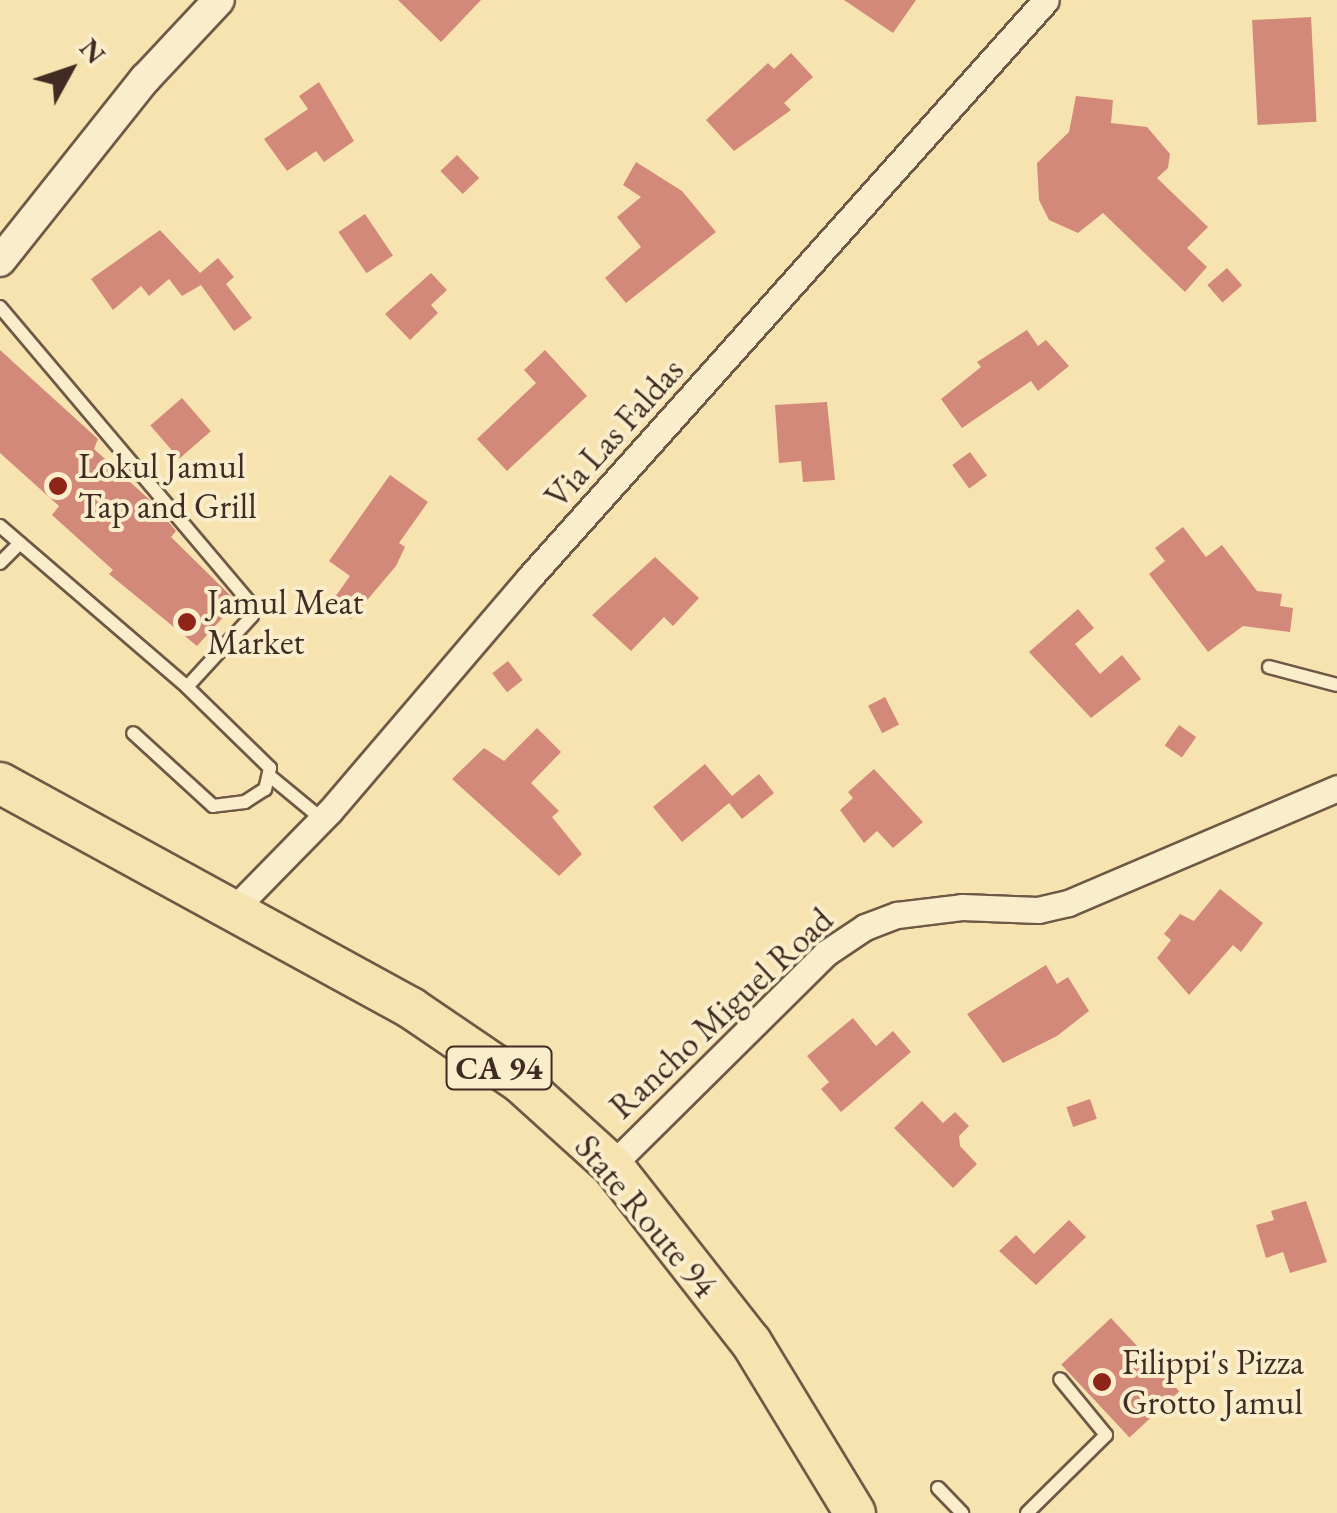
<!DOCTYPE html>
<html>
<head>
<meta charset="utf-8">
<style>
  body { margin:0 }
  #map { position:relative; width:1337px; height:1513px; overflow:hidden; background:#f7e3b0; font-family:"EB Garamond",serif }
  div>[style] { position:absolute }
  .building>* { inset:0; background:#d38979; transform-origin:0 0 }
  .roads { filter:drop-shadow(2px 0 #6f5946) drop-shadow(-2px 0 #6f5946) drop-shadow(0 2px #6f5946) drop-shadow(0 -2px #6f5946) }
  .service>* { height:12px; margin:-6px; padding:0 6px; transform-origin:6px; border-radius:6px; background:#faedcc }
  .minor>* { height:25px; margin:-12.5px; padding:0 12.5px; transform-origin:12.5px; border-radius:12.5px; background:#faedcc }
  .tertiary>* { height:30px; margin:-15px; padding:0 15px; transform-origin:15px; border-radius:15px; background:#faedcc }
  .trunk>* { height:40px; margin:-20px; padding:0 20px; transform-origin:20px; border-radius:20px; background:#f7e3b0 }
  .dots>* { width:28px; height:28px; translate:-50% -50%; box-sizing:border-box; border:5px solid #faedcc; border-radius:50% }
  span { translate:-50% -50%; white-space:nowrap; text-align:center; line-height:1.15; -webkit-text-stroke:8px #faedcc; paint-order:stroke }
  .shield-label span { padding:2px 8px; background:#faedcc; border:2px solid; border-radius:8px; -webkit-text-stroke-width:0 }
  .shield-label { font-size:32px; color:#422b23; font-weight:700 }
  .street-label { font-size:35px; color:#422b23 }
  .poi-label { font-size:35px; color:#422b23 }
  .left { translate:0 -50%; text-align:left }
  .north { position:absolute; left:20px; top:20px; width:100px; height:100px; -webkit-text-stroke:8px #faedcc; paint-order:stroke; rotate:50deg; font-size:28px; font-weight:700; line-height:40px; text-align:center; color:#422b23 }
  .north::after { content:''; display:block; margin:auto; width:35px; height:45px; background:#422b23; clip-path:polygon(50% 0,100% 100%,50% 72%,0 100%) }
</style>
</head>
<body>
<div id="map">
  <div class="building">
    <div style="clip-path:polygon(398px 0,481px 0,441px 42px)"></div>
    <div style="clip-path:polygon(844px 0,916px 0,893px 33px)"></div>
    <div style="left:1311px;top:17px;width:105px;height:59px;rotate:87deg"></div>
    <div style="clip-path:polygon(791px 53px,813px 77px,784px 103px,791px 110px,734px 151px,706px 120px,768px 63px,774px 69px)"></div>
    <div style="clip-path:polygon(319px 82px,354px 141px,324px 162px,316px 151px,287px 171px,264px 139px,308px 109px,299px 96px)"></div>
    <div style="clip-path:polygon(1076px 96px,1113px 100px,1111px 123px,1147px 127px,1170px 154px,1168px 168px,1157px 178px,1208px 227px,1187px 248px,1207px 267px,1185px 292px,1103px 213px,1078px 233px,1049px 220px,1039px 200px,1037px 163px,1069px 132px)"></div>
    <div style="left:457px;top:155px;width:32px;height:23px;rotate:46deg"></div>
    <div style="clip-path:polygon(636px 162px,682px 191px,716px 232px,626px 303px,605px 278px,641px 247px,617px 217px,641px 197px,623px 185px)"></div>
    <div style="left:365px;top:214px;width:50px;height:32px;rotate:56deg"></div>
    <div style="clip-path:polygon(160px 230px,200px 273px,218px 258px,234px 277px,226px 284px,252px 318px,234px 331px,201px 285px,182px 296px,169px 279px,149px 296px,141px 286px,113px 310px,91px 279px)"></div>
    <div style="left:1227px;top:268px;width:23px;height:26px;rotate:49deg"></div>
    <div style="clip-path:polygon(431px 273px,447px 290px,431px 305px,438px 313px,410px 340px,385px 314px)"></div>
    <div style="clip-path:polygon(1027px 330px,1038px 346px,1046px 340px,1069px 366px,1038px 391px,1031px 381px,962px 428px,941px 399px,981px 367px,977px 362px)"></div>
    <div style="clip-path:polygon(0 350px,98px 439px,94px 449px,152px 502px,176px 531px,171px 537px,237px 602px,197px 646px,109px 574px,113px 570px,52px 515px,59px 506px,0 453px)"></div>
    <div style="clip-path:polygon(545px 350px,587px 396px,507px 471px,477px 439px,536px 383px,524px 370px)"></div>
    <div style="left:182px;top:398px;width:44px;height:42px;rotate:49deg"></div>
    <div style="clip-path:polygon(827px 402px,835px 480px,803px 482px,801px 461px,779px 463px,775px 405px)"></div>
    <div style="left:970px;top:452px;width:29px;height:22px;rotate:54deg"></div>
    <div style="clip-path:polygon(390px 475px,428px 502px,399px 543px,405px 547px,396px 566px,351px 619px,330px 604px,350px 576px,329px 561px)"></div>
    <div style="clip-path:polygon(1183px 527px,1206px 557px,1222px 545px,1257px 591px,1282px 594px,1280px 606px,1293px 608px,1290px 632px,1243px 626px,1208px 652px,1149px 574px,1165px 561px,1155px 548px)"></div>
    <div style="clip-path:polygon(655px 557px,699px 598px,673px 626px,664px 617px,631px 651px,592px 615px)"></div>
    <div style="clip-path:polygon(1078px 609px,1094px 628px,1075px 644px,1100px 674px,1122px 655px,1141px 679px,1091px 718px,1029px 652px)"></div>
    <div style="left:508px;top:661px;width:24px;height:20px;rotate:52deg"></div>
    <div style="left:885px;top:697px;width:31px;height:19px;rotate:63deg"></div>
    <div style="left:1179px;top:725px;width:21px;height:25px;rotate:35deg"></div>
    <div style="clip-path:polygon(537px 728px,561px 752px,531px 783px,559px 811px,552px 817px,582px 854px,559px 876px,452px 779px,484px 748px,504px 761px)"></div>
    <div style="clip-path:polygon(705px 764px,732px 796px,759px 774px,774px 793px,742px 819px,729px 803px,682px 842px,653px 807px)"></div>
    <div style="clip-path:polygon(874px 769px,923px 822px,893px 848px,877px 831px,864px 843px,840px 810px,853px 798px,848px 792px)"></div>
    <div style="clip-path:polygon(1220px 889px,1263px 923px,1241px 952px,1233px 945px,1189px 995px,1157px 958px,1171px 940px,1164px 934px,1180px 914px,1194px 921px)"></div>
    <div style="clip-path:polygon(1046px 965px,1057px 984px,1068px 977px,1089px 1011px,1057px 1036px,1003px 1063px,967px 1014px)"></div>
    <div style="clip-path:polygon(853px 1018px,876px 1046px,893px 1031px,911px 1052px,841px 1112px,821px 1089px,829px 1082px,807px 1056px)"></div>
    <div style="left:1090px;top:1099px;width:21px;height:25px;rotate:71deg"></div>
    <div style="clip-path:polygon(922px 1101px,943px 1123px,955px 1112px,969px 1126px,959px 1136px,960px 1146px,977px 1164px,953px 1188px,894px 1128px)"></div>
    <div style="clip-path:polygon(1306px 1201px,1327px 1262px,1290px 1273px,1283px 1252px,1266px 1258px,1256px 1225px,1274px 1220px,1271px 1211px)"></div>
    <div style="clip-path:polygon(1069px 1220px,1086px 1237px,1036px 1285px,999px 1251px,1016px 1235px,1034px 1254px)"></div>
    <div style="left:1111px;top:1318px;width:100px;height:68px;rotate:47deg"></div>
  </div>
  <div class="roads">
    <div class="service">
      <div style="left:0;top:307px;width:392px;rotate:49.8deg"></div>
      <div style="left:253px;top:606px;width:10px;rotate:96deg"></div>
      <div style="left:252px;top:616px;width:96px;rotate:132.5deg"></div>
      <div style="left:187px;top:687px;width:116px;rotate:44.3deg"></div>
      <div style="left:270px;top:768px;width:22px;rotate:103deg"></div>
      <div style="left:265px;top:789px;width:24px;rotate:147deg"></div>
      <div style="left:245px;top:802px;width:32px;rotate:173deg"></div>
      <div style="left:213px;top:806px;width:108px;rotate:-137.6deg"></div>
      <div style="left:0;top:526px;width:247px;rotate:40.7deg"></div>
      <div style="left:0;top:563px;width:28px;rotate:-45deg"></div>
      <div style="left:1269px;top:667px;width:70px;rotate:14.8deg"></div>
      <div style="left:271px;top:777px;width:67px;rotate:39.6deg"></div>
      <div style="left:938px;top:1488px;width:35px;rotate:46deg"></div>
      <div style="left:1027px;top:1513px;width:111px;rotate:-44.6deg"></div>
      <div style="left:1106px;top:1435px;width:72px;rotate:-129.4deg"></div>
    </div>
    <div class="minor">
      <div style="left:232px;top:911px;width:140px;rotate:-45.6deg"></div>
      <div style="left:330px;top:811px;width:306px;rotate:-49.5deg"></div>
      <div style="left:529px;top:578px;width:775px;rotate:-48.19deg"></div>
      <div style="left:612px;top:1165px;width:301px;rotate:-44.7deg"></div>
      <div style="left:826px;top:953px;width:47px;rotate:-33.7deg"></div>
      <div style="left:865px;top:927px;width:34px;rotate:-21deg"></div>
      <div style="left:897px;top:915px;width:65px;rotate:-7deg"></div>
      <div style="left:962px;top:907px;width:76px;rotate:2.3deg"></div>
      <div style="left:1038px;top:910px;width:31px;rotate:-13deg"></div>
      <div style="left:1068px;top:903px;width:293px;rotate:-23.1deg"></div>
    </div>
    <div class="tertiary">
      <div style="left:0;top:261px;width:233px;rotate:-51.5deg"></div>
      <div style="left:145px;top:79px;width:108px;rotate:-46.9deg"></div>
    </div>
    <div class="trunk">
      <div style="left:0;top:783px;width:469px;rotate:28.7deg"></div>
      <div style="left:411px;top:1008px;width:132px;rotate:34.2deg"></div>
      <div style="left:520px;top:1082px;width:124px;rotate:42.1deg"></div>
      <div style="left:612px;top:1165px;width:225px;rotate:51.9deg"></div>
      <div style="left:751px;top:1342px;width:200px;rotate:58.7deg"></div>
    </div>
  </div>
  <div class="dots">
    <div style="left:58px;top:486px;background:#8f2418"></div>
    <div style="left:187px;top:622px;background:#8f2418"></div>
    <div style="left:1102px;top:1382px;background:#8f2418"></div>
  </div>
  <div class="shield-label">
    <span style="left:499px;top:1068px">CA 94</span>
  </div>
  <div class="street-label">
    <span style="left:614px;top:433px;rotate:-48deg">Via Las Faldas</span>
    <span style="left:721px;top:1013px;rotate:-43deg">Rancho Miguel Road</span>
    <span style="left:646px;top:1216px;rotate:50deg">State Route 94</span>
  </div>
  <div class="poi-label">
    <span class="left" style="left:78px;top:486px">Lokul Jamul<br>Tap and Grill</span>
    <span class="left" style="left:207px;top:622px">Jamul Meat<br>Market</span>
    <span class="left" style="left:1122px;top:1382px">Filippi's Pizza<br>Grotto Jamul</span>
  </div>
  <div class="north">N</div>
</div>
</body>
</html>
